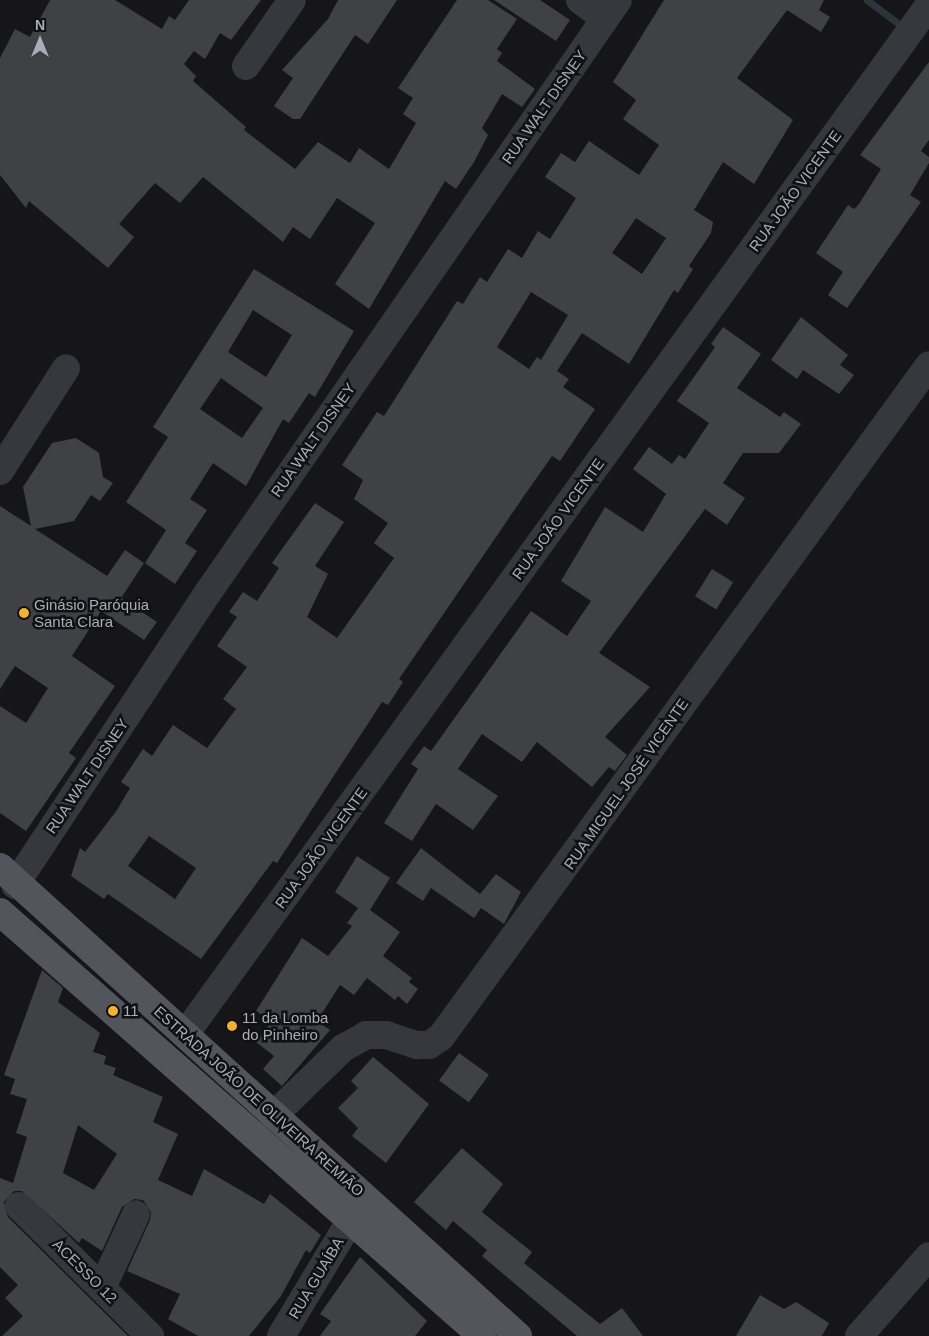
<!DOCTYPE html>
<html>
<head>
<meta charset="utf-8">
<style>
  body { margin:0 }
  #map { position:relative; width:929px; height:1336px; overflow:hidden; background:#161618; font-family:Helvetica,sans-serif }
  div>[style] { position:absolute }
  .stream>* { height:7px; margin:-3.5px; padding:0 3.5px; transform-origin:3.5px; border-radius:3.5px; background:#2c353c }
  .building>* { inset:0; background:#404145; transform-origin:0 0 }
  .minor>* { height:28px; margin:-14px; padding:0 14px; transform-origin:14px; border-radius:14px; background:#37383d }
  .major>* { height:28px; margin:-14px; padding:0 14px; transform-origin:14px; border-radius:14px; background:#53555c }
  .dots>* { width:14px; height:14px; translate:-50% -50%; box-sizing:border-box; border:2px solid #111113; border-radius:50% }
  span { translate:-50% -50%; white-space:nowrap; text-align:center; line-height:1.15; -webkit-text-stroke:5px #111113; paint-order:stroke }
  .street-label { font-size:15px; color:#a8adb8 }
  .poi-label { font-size:15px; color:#a8adb8 }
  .left { translate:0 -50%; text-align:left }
  .north { position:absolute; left:15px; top:15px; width:50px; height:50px; -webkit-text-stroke:4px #111113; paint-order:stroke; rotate:0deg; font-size:14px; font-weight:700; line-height:20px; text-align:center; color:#a8adb8 }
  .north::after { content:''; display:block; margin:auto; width:18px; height:22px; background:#a8adb8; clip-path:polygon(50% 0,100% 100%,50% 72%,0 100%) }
</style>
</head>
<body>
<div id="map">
  <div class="stream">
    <div style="left:867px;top:0;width:38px;rotate:37deg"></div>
  </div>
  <div class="building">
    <div style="clip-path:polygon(50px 0,115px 0,162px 29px,169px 16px,175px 20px,189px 0,261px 0,231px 40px,220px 33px,205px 59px,194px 51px,184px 64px,196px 76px,193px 81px,246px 127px,244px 130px,295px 169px,318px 142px,350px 163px,359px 148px,389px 169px,416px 123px,403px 114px,413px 98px,398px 88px,457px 0,488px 0,517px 19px,497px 49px,502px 53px,497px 61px,535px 89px,522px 107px,502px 94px,482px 128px,488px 135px,474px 162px,456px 189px,445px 181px,369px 309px,335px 284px,375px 223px,337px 198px,310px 239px,293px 227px,283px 242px,203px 177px,180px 203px,155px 183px,119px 224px,134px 237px,108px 268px,29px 201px,26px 208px,0 175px,0 58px,15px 29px,30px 37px)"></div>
    <div style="clip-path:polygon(338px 0,397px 0,368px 44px,355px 35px,300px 119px,293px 119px,274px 106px,293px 78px,282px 70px,328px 19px)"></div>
    <div style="clip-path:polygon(494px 0,540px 0,570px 20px,556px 41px)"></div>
    <div style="clip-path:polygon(evenodd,664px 0,824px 0,819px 10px,830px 17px,821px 32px,787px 10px,737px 78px,793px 120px,754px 184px,723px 162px,694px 210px,713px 222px,711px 233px,689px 266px,693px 269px,678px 293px,674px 290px,629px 364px,582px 333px,557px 371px,569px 379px,563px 387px,595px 409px,560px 461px,552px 456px,526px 493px,399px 679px,403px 682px,388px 705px,382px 702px,277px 863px,273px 861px,201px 959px,108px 894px,104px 899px,71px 876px,80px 848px,85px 852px,117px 810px,130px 788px,121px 782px,143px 749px,152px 756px,173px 725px,207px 748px,236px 709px,223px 699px,247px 667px,217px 646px,237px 617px,229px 612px,243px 592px,257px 601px,279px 568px,272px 563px,315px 503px,344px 522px,315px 566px,328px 574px,307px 617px,337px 638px,394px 558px,374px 543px,388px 523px,354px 499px,363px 480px,342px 465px,377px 412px,384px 416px,457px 301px,463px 304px,480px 277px,487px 282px,508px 249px,522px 258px,538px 231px,550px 239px,576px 198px,545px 177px,561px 153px,575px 162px,589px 141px,639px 175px,659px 145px,623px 119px,636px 100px,613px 82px,664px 0,636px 218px,666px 238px,642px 274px,612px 253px,636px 218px,664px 0,531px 292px,568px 315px,541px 360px,537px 357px,529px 369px,497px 347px,531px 292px,664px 0,149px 836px,196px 868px,175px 899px,128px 866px,149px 836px)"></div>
    <div style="clip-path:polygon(929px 62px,929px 140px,921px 151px,929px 157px,929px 163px,910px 195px,921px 202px,847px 308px,828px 295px,843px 272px,816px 253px,848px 205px,854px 209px,859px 204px,881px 169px,860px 155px)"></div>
    <div style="clip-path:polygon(evenodd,254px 269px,354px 331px,315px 397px,309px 393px,289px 423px,283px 419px,246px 486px,213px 463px,190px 499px,207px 510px,185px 543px,197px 551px,175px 584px,145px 563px,166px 530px,126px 502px,168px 437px,153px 427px,254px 269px,253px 310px,292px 335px,266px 377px,228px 352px,253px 310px,254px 269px,221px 378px,263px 408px,242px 438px,200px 409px,221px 378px)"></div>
    <div style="clip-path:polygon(801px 317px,848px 355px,840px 365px,854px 375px,839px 394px,803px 370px,797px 379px,771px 360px)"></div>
    <div style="clip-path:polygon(723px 327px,761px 354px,737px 388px,780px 417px,784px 412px,801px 424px,779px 453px,743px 453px,723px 483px,745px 498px,727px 525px,705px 509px,599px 653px,650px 687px,605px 737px,627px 755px,615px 771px,609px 767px,592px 787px,537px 742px,522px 762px,482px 734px,458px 769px,498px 796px,473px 830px,436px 804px,412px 841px,384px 823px,418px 769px,411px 764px,424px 746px,431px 751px,531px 611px,567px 636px,591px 601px,561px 581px,605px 507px,643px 532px,666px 494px,633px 469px,649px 447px,672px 464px,679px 455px,685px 459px,709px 423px,677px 401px,715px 347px,711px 344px)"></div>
    <div style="clip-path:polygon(76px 438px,99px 453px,103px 477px,113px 483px,100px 501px,91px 495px,74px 521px,35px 529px,107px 576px,125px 550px,144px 563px,121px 598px,157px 622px,144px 640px,101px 611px,72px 656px,115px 686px,69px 753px,76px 758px,26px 831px,0 813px,0 706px,26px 723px,48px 688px,15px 666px,0 689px,0 506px,31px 526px,23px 487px,52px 443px)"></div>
    <div style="left:712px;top:569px;width:25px;height:32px;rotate:32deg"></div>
    <div style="clip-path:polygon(421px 848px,480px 894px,496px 874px,521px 892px,504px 924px,481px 908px,474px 918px,431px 888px,423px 901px,396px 883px)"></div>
    <div style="clip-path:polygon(357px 856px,390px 878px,370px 910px,400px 932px,383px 956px,412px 978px,409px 982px,418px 989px,407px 1004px,398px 996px,395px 1000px,367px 978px,354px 995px,340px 985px,317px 1021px,330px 1030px,282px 1086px,263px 1069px,274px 1056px,256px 1042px,272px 1021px,256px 1011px,302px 938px,328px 956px,352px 926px,347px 923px,358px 908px,335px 892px)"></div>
    <div style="clip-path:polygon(evenodd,42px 970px,63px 988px,58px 1002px,100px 1033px,93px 1052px,106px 1056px,104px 1064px,116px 1068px,113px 1075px,163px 1097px,153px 1122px,178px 1134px,158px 1180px,192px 1196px,204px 1169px,264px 1204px,270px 1194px,321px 1235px,310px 1253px,306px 1250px,281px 1296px,249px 1336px,198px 1336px,168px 1319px,180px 1294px,127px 1271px,150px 1220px,151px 1212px,143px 1200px,134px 1199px,122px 1207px,102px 1251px,82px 1238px,79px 1243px,22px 1191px,14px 1191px,4px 1202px,8px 1217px,128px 1336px,2px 1336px,23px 1316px,5px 1298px,18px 1285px,0 1267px,0 1178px,13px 1183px,27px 1137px,16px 1133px,27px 1099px,10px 1094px,15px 1079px,4px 1075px,42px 970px,78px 1125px,117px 1154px,94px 1190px,63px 1173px,78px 1125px)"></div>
    <div style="left:459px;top:1053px;width:37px;height:34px;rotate:36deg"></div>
    <div style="clip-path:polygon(373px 1057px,429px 1104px,386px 1163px,352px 1136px,358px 1128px,338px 1108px,358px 1088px,351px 1081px)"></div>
    <div style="clip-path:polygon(462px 1148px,503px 1184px,482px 1212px,532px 1252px,524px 1263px,600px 1324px,622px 1308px,643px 1336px,577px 1336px,482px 1256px,487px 1250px,453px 1221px,446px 1230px,414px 1202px)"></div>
    <div style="clip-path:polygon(360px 1257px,427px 1321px,415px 1336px,320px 1336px,331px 1321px,320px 1314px)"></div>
    <div style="clip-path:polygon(760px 1295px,784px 1309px,796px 1302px,829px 1323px,822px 1336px,736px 1336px)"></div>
  </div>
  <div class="minor">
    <div style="left:580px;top:0;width:31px;rotate:37deg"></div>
    <div style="left:246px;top:66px;width:80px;rotate:-55.1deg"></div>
    <div style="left:0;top:471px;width:122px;rotate:-57.3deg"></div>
    <div style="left:15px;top:885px;width:349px;rotate:-56.6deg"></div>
    <div style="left:207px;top:594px;width:722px;rotate:-55.32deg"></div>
    <div style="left:186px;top:1033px;width:1268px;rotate:-54.14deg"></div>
    <div style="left:273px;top:1116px;width:98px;rotate:-44.2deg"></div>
    <div style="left:343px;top:1048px;width:26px;rotate:-29deg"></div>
    <div style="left:366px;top:1035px;width:20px"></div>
    <div style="left:386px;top:1035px;width:33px;rotate:18deg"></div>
    <div style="left:417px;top:1045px;width:12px"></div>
    <div style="left:429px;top:1045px;width:14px;rotate:-34deg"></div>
    <div style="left:441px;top:1037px;width:830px;rotate:-54.01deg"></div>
    <div style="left:19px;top:1206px;width:185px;rotate:44.8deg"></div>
    <div style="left:102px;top:1288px;width:81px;rotate:-65.3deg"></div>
    <div style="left:281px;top:1336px;width:134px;rotate:-59deg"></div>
    <div style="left:859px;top:1336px;width:106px;rotate:-48.8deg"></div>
  </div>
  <div class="major">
    <div style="left:0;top:867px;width:699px;rotate:42.16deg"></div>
    <div style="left:0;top:912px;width:642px;rotate:41.34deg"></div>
  </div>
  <div class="dots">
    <div style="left:24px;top:613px;background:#f2b134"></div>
    <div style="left:113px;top:1011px;background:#f2b134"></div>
    <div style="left:232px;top:1026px;background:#f2b134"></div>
  </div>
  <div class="street-label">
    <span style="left:544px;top:107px;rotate:-55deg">RUA WALT DISNEY</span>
    <span style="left:795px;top:191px;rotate:-54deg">RUA JOÃO VICENTE</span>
    <span style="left:313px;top:440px;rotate:-55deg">RUA WALT DISNEY</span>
    <span style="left:558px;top:519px;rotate:-54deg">RUA JOÃO VICENTE</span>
    <span style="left:87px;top:776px;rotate:-56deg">RUA WALT DISNEY</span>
    <span style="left:626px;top:784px;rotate:-55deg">RUA MIGUEL JOSÉ VICENTE</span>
    <span style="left:321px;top:848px;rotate:-54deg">RUA JOÃO VICENTE</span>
    <span style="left:259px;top:1101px;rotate:42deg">ESTRADA JOÃO DE OLIVEIRA REMIÃO</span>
    <span style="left:85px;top:1271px;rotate:45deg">ACESSO 12</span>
    <span style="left:316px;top:1278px;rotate:-59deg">RUA GUAÍBA</span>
  </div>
  <div class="poi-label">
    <span class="left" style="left:34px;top:613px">Ginásio Paróquia<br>Santa Clara</span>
    <span class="left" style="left:123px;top:1011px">11</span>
    <span class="left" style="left:242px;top:1026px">11 da Lomba<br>do Pinheiro</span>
  </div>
  <div class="north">N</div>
</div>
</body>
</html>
